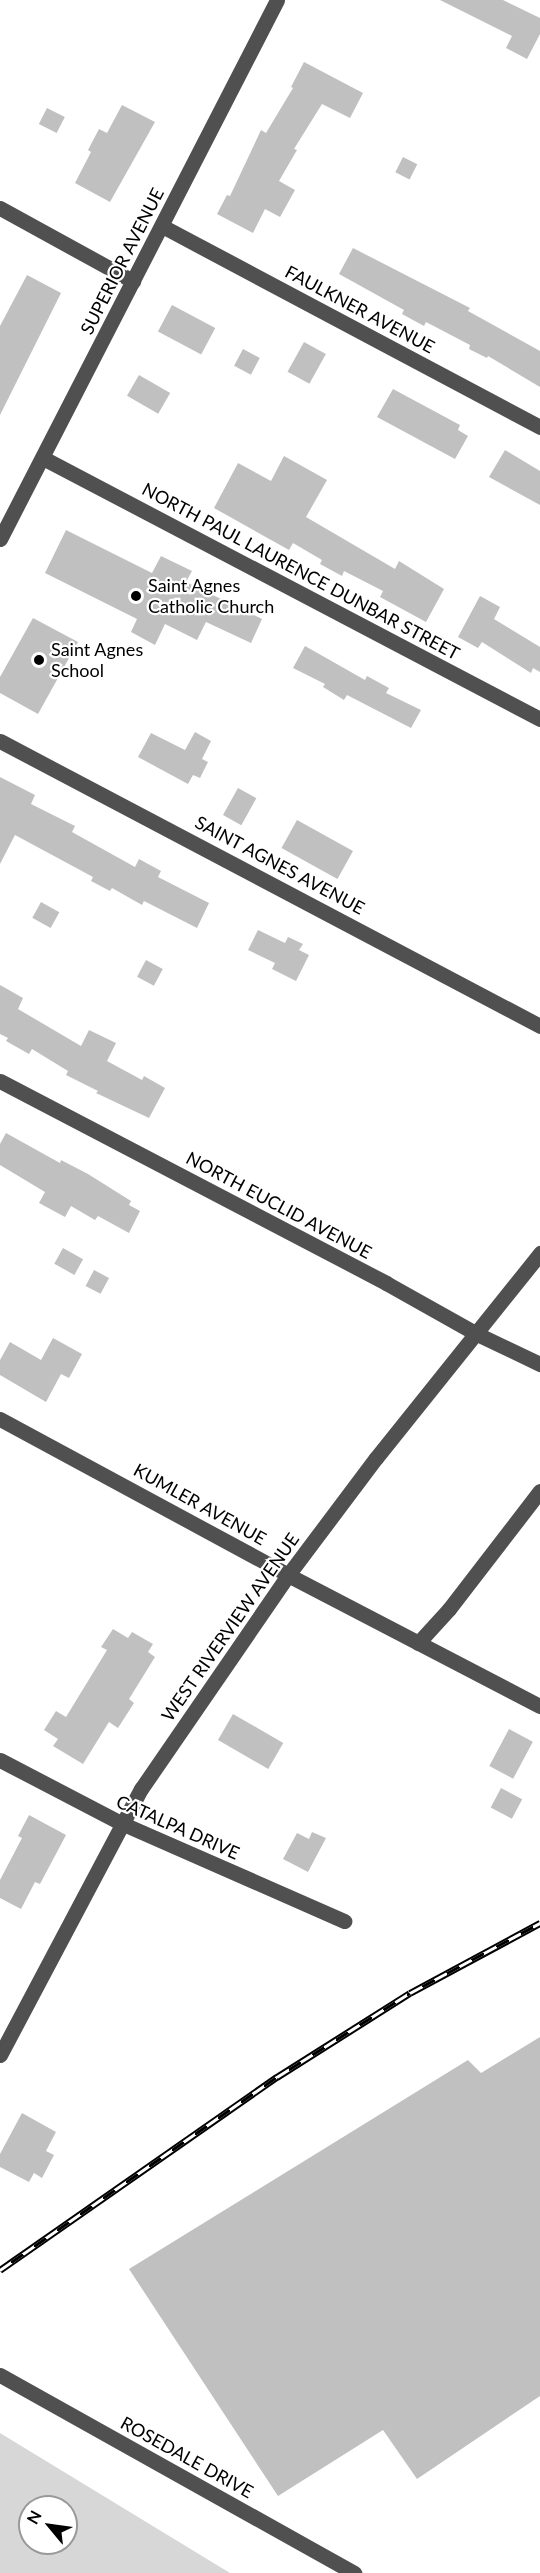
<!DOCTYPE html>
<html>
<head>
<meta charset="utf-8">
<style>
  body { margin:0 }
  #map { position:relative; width:540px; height:2573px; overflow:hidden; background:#fff; font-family:Lato,sans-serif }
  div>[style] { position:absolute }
  .green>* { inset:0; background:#d7d7d7 }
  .building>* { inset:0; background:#c0c0c0; transform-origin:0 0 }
  .minor>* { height:15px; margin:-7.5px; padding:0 7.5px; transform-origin:7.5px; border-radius:7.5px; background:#505050 }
  .rail>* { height:7px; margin-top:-3.5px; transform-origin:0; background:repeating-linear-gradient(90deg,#fff 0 14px,#000 0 28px); box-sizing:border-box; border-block:2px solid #000 }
  .dots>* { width:16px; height:16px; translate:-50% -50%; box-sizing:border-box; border:3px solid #fff; border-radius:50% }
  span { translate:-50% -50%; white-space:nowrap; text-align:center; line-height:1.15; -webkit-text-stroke:4.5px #fff; paint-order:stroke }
  .street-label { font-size:18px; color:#000 }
  .poi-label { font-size:18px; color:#000 }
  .left { translate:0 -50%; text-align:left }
  .north { position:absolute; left:18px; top:2495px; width:60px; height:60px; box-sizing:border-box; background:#fff; border:2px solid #999; border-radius:50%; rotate:299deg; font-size:16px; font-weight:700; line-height:24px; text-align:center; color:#000 }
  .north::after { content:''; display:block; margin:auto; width:21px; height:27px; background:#000; clip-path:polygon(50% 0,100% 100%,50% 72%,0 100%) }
</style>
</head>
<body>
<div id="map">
  <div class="green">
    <div style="clip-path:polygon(evenodd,0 2433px,230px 2573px,0 2573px,0 2433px,30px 2507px,66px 2507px,66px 2543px,30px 2543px,30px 2507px)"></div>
  </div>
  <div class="building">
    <div style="clip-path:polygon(440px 0,503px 0,540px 18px,540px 34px,527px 59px,506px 48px,512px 36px)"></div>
    <div style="clip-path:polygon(304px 62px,363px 93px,350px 118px,322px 104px,294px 149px,297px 150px,279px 181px,295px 190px,280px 217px,265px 209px,253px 233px,217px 214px,227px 195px,230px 196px,261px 130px,266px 133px,293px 88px,291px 87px)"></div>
    <div style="clip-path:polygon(122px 105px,155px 122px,110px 202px,75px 183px,91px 152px,88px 150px,99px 129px,107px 133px)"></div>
    <div style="left:47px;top:108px;width:20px;height:18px;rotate:27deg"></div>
    <div style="left:403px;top:157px;width:16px;height:17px;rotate:27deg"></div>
    <div style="clip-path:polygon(353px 248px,470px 308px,468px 311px,540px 351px,540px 387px,488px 356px,487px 358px,469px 349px,470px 345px,426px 322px,424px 326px,402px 314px,404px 310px,339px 274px)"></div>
    <div style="clip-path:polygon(27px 275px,61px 293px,0 415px,0 326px)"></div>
    <div style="left:172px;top:305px;width:49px;height:30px;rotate:28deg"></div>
    <div style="left:304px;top:342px;width:25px;height:34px;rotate:29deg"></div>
    <div style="left:243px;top:349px;width:19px;height:19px;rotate:28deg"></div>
    <div style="left:139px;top:375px;width:36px;height:24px;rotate:30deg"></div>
    <div style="clip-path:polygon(393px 389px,460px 425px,458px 430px,468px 436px,455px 459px,377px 417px)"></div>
    <div style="clip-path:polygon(505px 450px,540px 471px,540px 505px,489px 477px)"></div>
    <div style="clip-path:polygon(284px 456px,327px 480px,306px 517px,395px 569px,399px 561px,444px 589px,426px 622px,380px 597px,383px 591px,344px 571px,342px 576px,320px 564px,322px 560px,293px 543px,289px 550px,214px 508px,238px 463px,271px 481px)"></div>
    <div style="clip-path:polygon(66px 530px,152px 573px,161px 556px,192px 571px,186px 582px,262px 619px,251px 643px,206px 622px,197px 640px,165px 624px,155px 645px,131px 632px,137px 619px,45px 573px)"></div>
    <div style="clip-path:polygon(480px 596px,500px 607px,494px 619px,540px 647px,540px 672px,533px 668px,531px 673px,482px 642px,478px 648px,458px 637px)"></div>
    <div style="clip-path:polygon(33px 618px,78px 642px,38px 714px,0 693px,0 677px)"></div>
    <div style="clip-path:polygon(305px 646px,365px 680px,367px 676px,389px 688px,386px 693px,421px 710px,411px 728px,347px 695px,344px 700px,323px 687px,325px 684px,293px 668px)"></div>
    <div style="clip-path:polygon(195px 732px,211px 741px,202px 759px,208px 762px,200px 778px,193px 775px,188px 784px,138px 757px,151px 733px,185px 750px)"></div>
    <div style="clip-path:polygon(0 777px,35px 795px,31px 804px,75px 826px,72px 832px,135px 867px,139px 859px,161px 871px,158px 877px,209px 903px,197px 928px,144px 901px,142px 905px,112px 888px,110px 891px,91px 881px,93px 877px,15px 835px,0 864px)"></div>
    <div style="left:238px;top:788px;width:21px;height:31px;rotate:29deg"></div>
    <div style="left:297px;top:820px;width:64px;height:32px;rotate:29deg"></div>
    <div style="left:41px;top:902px;width:21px;height:18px;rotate:29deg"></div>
    <div style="clip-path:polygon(258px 930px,285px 943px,288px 937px,303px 944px,299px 950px,309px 955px,296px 981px,272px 969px,275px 963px,248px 950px)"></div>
    <div style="left:146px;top:960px;width:19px;height:19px;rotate:28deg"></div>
    <div style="clip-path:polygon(0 985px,23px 998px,18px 1009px,81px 1046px,89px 1030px,116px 1043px,107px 1061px,142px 1080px,144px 1076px,165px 1088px,149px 1118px,96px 1093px,98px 1091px,66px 1075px,68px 1071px,32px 1049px,29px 1054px,6px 1041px,8px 1038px,0 1034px)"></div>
    <div style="clip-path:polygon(6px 1133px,60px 1163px,61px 1160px,88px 1174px,131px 1201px,129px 1205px,140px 1211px,129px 1233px,98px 1216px,95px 1220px,71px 1206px,65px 1217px,39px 1203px,45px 1192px,0 1165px,0 1144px)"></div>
    <div style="left:63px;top:1248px;width:23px;height:18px;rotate:29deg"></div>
    <div style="left:94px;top:1270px;width:17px;height:18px;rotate:28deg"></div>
    <div style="clip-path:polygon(53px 1338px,82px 1354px,69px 1378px,61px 1374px,46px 1402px,0 1375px,0 1360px,10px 1342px,41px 1360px)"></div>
    <div style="clip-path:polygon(113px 1629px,128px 1638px,132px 1632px,153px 1644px,148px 1652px,155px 1657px,129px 1699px,134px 1703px,118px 1728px,109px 1722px,83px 1764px,53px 1746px,58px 1739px,44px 1730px,56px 1711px,66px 1717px,107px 1650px,101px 1647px)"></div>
    <div style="left:233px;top:1714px;width:58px;height:30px;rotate:30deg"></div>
    <div style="left:509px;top:1729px;width:27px;height:42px;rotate:28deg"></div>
    <div style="left:501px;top:1788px;width:24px;height:22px;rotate:28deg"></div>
    <div style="clip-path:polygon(29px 1815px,66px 1835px,40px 1884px,35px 1882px,21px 1909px,0 1898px,0 1880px,22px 1838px,18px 1836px)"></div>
    <div style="clip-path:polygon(312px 1832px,326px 1838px,308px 1872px,283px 1859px,297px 1833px,309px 1839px)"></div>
    <div style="clip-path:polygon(540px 2037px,540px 2396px,417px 2479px,383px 2430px,278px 2496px,129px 2269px,468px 2060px,481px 2073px)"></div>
    <div style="clip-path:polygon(22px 2113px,56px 2132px,46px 2151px,54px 2155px,42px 2178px,34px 2173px,29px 2182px,0 2167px,0 2154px)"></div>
  </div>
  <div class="minor">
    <div style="left:0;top:208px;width:152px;rotate:28.8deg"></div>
    <div style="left:162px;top:226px;width:428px;rotate:28deg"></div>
    <div style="left:43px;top:458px;width:561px;rotate:27.71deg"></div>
    <div style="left:0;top:539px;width:606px;rotate:-62.8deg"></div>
    <div style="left:0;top:741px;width:611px;rotate:27.82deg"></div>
    <div style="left:0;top:1081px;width:436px;rotate:27.6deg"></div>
    <div style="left:386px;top:1283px;width:104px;rotate:29.3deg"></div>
    <div style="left:477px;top:1334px;width:70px;rotate:25.5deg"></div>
    <div style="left:0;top:1419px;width:328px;rotate:28.4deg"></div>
    <div style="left:288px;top:1575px;width:284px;rotate:27.5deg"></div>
    <div style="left:418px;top:1643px;width:46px;rotate:-47.6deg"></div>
    <div style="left:449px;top:1609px;width:149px;rotate:-52.4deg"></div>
    <div style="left:0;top:1760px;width:136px;rotate:27.5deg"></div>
    <div style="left:121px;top:1823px;width:244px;rotate:23.7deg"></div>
    <div style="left:0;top:2055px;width:301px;rotate:-62.1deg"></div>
    <div style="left:141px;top:1789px;width:260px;rotate:-55.5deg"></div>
    <div style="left:288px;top:1575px;width:146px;rotate:-53.1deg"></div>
    <div style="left:376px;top:1458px;width:263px;rotate:-51.3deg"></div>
    <div style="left:0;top:2375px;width:406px;rotate:29.2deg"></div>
  </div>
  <div class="rail">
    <div style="left:0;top:2270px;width:338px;rotate:-34.9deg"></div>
    <div style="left:277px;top:2077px;width:157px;rotate:-32.3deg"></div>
    <div style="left:410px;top:1993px;width:148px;rotate:-28.3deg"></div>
  </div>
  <div class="dots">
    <div style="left:136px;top:596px;background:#000"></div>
    <div style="left:39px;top:660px;background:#000"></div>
  </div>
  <div class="street-label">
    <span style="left:122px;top:261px;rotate:-63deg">SUPERIOR AVENUE</span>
    <span style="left:360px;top:309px;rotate:28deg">FAULKNER AVENUE</span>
    <span style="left:301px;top:571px;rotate:28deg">NORTH PAUL LAURENCE DUNBAR STREET</span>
    <span style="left:280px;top:865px;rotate:28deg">SAINT AGNES AVENUE</span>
    <span style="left:279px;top:1205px;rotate:28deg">NORTH EUCLID AVENUE</span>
    <span style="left:200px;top:1504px;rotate:29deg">KUMLER AVENUE</span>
    <span style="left:230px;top:1627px;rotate:-55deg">WEST RIVERVIEW AVENUE</span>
    <span style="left:178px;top:1827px;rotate:24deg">CATALPA DRIVE</span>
    <span style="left:187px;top:2457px;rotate:29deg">ROSEDALE DRIVE</span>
  </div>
  <div class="poi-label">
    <span class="left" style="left:148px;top:596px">Saint Agnes<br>Catholic Church</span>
    <span class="left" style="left:51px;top:660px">Saint Agnes<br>School</span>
  </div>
  <div class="north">N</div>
</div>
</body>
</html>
